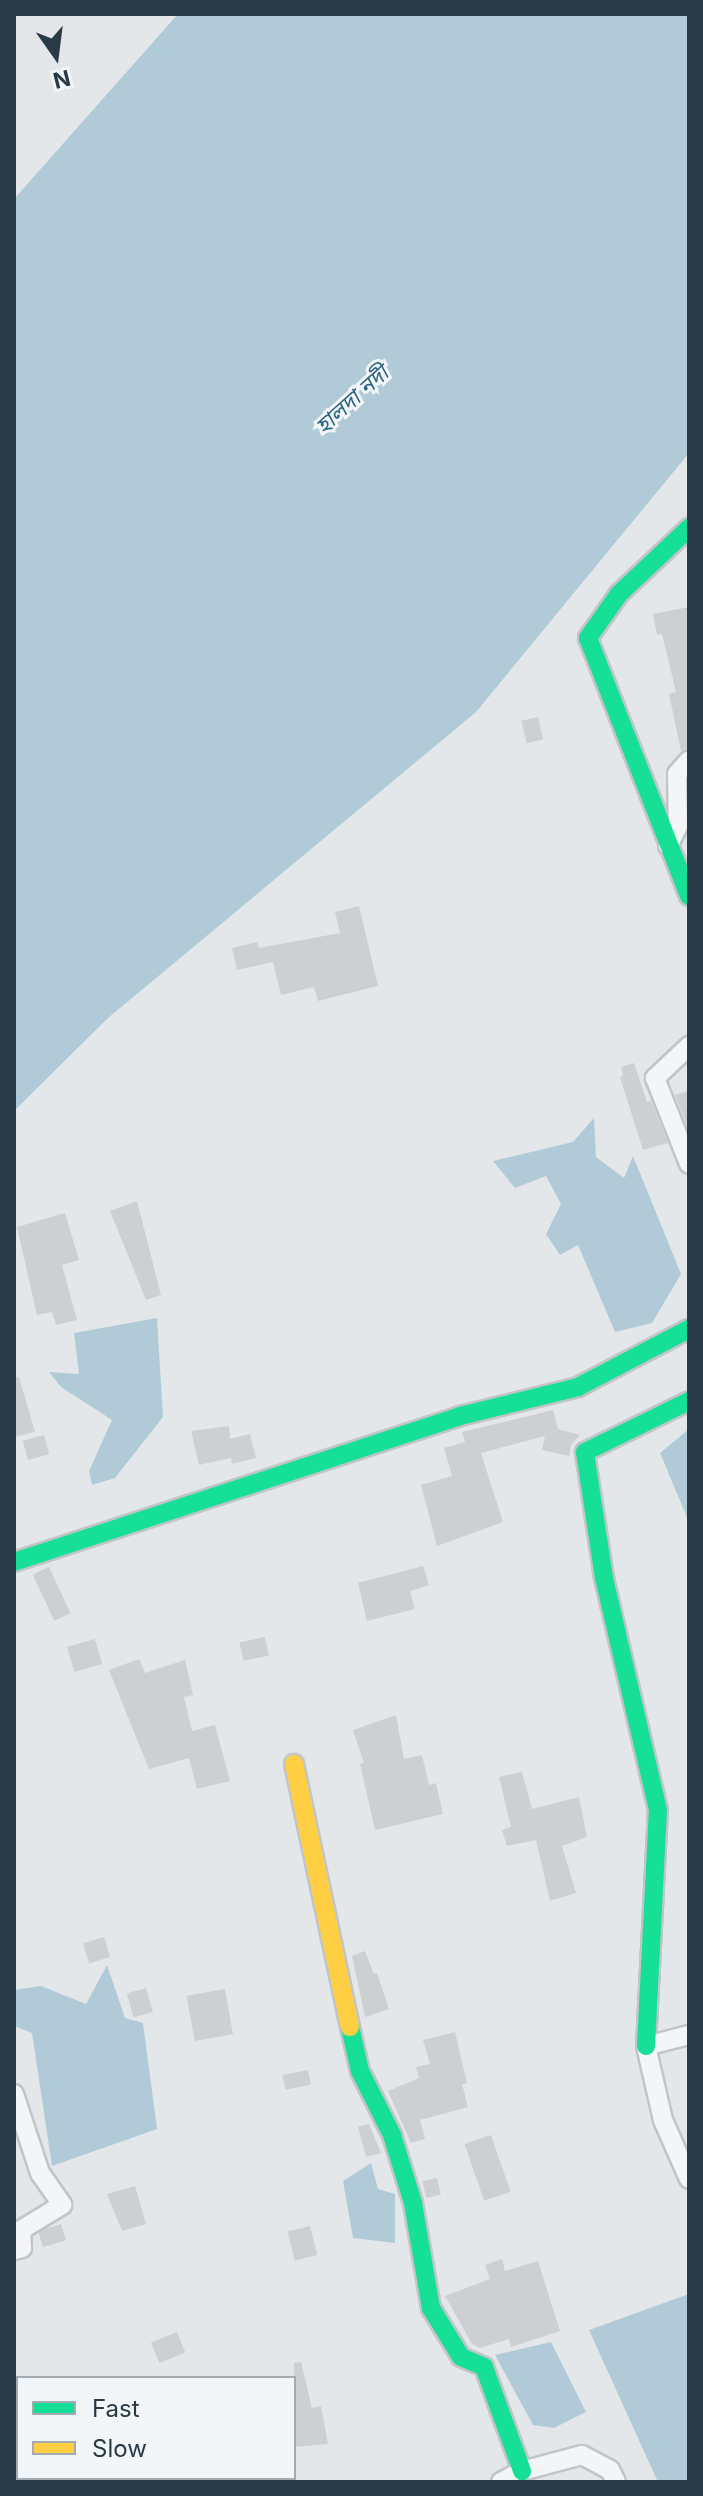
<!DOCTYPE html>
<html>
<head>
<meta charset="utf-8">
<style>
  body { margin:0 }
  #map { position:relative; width:703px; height:2496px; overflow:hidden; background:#e4e7ea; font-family:Inter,"Noto Sans Bengali",sans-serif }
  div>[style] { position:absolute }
  .water>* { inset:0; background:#b0cbd7 }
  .building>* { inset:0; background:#cdd0d2; transform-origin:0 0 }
  .roads { filter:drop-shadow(2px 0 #c2c5c8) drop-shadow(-2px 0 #c2c5c8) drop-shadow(0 2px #c2c5c8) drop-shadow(0 -2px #c2c5c8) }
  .street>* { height:18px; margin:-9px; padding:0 9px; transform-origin:9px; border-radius:9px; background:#f4f5f7 }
  .fast>* { height:18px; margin:-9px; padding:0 9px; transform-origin:9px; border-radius:9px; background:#16e098 }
  .slow>* { height:18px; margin:-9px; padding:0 9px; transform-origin:9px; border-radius:9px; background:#ffcf43 }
  span { translate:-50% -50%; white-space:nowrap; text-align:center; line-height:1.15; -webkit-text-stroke:6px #f2f6f9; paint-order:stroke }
  .water-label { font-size:22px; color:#2e647e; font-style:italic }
  .frame { position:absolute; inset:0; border:16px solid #283a46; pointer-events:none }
  .legend { position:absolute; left:16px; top:2376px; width:280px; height:104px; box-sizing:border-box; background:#f2f6f9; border:2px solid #a1abb1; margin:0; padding:10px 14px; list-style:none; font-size:24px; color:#283a46 }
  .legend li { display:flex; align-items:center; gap:16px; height:40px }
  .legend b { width:40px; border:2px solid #a1abb1 }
  .north { position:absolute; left:16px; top:16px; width:80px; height:80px; -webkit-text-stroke:6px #f2f6f9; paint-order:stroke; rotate:166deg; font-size:22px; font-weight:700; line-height:32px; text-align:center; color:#283a46 }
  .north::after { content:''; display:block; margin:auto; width:28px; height:36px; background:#283a46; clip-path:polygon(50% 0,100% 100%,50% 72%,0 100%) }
</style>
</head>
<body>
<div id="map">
  <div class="water">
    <div style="clip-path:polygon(178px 14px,689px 14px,689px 453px,476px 712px,108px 1018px,14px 1111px,14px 199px)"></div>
    <div style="clip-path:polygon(594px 1118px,596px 1157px,624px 1178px,633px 1156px,681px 1274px,652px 1323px,615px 1332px,578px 1245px,560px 1255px,546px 1234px,561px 1204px,546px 1176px,515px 1188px,493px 1161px,573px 1142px)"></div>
    <div style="clip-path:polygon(157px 1318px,163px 1417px,115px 1478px,92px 1485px,89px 1471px,112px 1420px,61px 1387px,49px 1372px,79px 1374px,74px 1333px)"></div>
    <div style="clip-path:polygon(689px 1429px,689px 1522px,660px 1453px)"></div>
    <div style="clip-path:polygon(107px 1965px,125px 2018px,143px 2023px,157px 2129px,52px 2166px,32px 2033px,14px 2026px,14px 1990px,41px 1986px,86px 2004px)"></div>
    <div style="clip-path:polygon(371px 2163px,378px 2189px,395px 2194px,395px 2243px,353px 2238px,343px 2181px)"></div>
    <div style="clip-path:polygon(689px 2294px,689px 2482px,661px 2482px,657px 2480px,589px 2330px)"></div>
    <div style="clip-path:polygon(551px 2342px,586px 2412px,554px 2428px,533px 2425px,495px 2355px)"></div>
  </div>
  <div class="building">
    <div style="clip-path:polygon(689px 607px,689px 748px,681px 751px,669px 694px,676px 692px,662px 634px,657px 635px,653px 614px)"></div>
    <div style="left:538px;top:717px;width:23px;height:17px;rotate:77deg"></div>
    <div style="clip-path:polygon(359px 906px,378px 986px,318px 1001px,314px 987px,281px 995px,273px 962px,237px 970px,232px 948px,257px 942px,259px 948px,340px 933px,335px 912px)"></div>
    <div style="clip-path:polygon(634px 1063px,647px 1102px,651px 1101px,668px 1143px,643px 1150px,620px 1077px,623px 1076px,621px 1067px)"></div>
    <div style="clip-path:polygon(689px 1091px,689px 1131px,675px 1095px)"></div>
    <div style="clip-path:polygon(137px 1201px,161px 1295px,146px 1300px,110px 1211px)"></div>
    <div style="clip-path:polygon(65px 1213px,79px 1260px,62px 1265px,77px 1320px,56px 1325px,52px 1312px,37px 1315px,17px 1227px)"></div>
    <div style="clip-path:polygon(19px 1377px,35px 1432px,14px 1437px,14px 1378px)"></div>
    <div style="clip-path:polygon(553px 1410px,558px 1429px,580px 1435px,571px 1445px,569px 1456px,542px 1450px,545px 1436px,481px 1453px,503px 1522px,437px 1546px,421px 1485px,452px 1476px,444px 1448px,465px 1442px,462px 1432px)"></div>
    <div style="clip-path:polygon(229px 1426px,230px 1439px,250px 1434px,256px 1458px,232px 1464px,231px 1458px,199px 1465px,191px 1431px)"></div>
    <div style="left:44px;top:1435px;width:20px;height:22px;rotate:75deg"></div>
    <div style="clip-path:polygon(423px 1566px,429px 1585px,410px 1591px,415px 1609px,367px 1621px,358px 1583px)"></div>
    <div style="left:49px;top:1567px;width:51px;height:18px;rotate:65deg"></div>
    <div style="left:265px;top:1637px;width:19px;height:26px;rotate:78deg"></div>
    <div style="left:95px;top:1639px;width:26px;height:29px;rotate:74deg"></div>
    <div style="clip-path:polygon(139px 1659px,145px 1673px,185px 1660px,193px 1695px,184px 1697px,192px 1731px,215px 1725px,230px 1781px,197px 1789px,189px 1758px,149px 1769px,109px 1670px)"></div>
    <div style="clip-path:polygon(396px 1715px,404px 1759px,422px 1755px,429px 1785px,436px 1783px,443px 1814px,375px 1830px,360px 1764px,364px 1763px,353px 1730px)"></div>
    <div style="clip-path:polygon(522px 1772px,532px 1809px,579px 1797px,587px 1837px,562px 1846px,576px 1893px,550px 1901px,536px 1840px,507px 1846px,502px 1830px,511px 1827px,499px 1777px)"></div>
    <div style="left:104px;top:1937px;width:21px;height:22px;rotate:73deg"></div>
    <div style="clip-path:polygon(365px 1951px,374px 1974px,377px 1973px,389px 2009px,365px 2017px,352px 1956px)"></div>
    <div style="left:146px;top:1988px;width:25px;height:20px;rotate:74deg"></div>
    <div style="left:225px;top:1989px;width:46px;height:39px;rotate:80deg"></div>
    <div style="clip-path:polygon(455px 2032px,467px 2083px,462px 2084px,468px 2107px,420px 2120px,425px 2139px,411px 2143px,388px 2091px,419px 2078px,416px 2067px,430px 2064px,423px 2040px)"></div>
    <div style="left:308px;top:2070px;width:15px;height:26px;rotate:79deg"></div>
    <div style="clip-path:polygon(369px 2124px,381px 2153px,366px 2157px,358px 2127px)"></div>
    <div style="left:491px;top:2135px;width:60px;height:28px;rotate:71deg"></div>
    <div style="left:437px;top:2178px;width:17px;height:15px;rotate:77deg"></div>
    <div style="clip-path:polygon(135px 2186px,146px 2224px,122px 2231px,107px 2194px)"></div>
    <div style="left:61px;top:2224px;width:17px;height:24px;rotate:73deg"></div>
    <div style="left:310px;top:2226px;width:30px;height:23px;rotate:76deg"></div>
    <div style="clip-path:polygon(502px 2259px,505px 2271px,538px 2261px,560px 2331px,511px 2347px,509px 2339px,480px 2348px,472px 2344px,445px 2296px,490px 2279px,485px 2265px)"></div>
    <div style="left:177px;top:2332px;width:22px;height:28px;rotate:68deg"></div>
    <div style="clip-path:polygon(301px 2362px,312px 2408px,321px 2406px,328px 2444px,294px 2447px,294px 2363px)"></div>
  </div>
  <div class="roads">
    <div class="street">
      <div style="left:668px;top:846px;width:22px;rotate:-63deg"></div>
      <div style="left:678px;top:826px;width:52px;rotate:-91.1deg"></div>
      <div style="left:677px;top:774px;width:18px;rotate:-49deg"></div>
      <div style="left:689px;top:1046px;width:47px;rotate:136.7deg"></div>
      <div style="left:655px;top:1078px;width:92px;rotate:68.4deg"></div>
      <div style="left:689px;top:2035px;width:44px;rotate:165.7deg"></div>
      <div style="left:646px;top:2046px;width:76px;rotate:77.1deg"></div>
      <div style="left:663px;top:2120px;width:64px;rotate:66.2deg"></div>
      <div style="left:14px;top:2094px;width:83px;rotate:71.8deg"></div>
      <div style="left:40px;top:2173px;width:39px;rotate:55deg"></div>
      <div style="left:62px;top:2205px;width:48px;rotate:148.6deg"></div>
      <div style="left:21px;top:2230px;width:18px;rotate:87deg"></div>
      <div style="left:22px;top:2248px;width:8px;rotate:166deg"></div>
      <div style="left:501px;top:2482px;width:24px;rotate:-28deg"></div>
      <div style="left:522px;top:2471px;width:62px;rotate:-14.9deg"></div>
      <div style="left:582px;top:2455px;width:32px;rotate:28deg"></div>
      <div style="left:610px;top:2470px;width:13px;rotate:63deg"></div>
    </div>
    <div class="fast">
      <div style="left:689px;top:528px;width:96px;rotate:136.7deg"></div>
      <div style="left:619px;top:594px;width:54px;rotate:125.2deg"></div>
      <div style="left:588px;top:638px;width:277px;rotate:68.6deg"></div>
      <div style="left:14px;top:1562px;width:469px;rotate:-18.1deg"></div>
      <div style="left:460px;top:1416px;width:122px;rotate:-13.8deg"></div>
      <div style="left:578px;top:1387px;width:125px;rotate:-27.6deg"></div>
      <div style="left:350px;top:2027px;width:45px;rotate:77.2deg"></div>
      <div style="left:360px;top:2071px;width:72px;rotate:63.4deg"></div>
      <div style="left:392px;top:2135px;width:71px;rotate:72.8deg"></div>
      <div style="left:413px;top:2203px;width:107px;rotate:80.3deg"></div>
      <div style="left:431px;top:2308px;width:57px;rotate:58.5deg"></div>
      <div style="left:461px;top:2357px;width:25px;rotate:23deg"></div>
      <div style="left:484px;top:2367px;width:111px;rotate:69.9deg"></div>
      <div style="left:646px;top:2046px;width:236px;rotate:-87.1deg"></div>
      <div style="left:658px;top:1810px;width:238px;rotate:-103.1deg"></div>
      <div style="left:604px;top:1578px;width:127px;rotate:-98.6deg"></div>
      <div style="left:585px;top:1452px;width:116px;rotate:-26.1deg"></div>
    </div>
    <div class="slow">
      <div style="left:294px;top:1764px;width:269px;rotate:78deg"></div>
    </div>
  </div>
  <div class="water-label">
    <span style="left:352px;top:400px;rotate:-42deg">হালদা নদী</span>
  </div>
  <div class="frame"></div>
  <ul class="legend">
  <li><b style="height:10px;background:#16e098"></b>Fast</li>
  <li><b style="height:10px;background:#ffcf43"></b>Slow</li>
  </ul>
  <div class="north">N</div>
</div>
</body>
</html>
